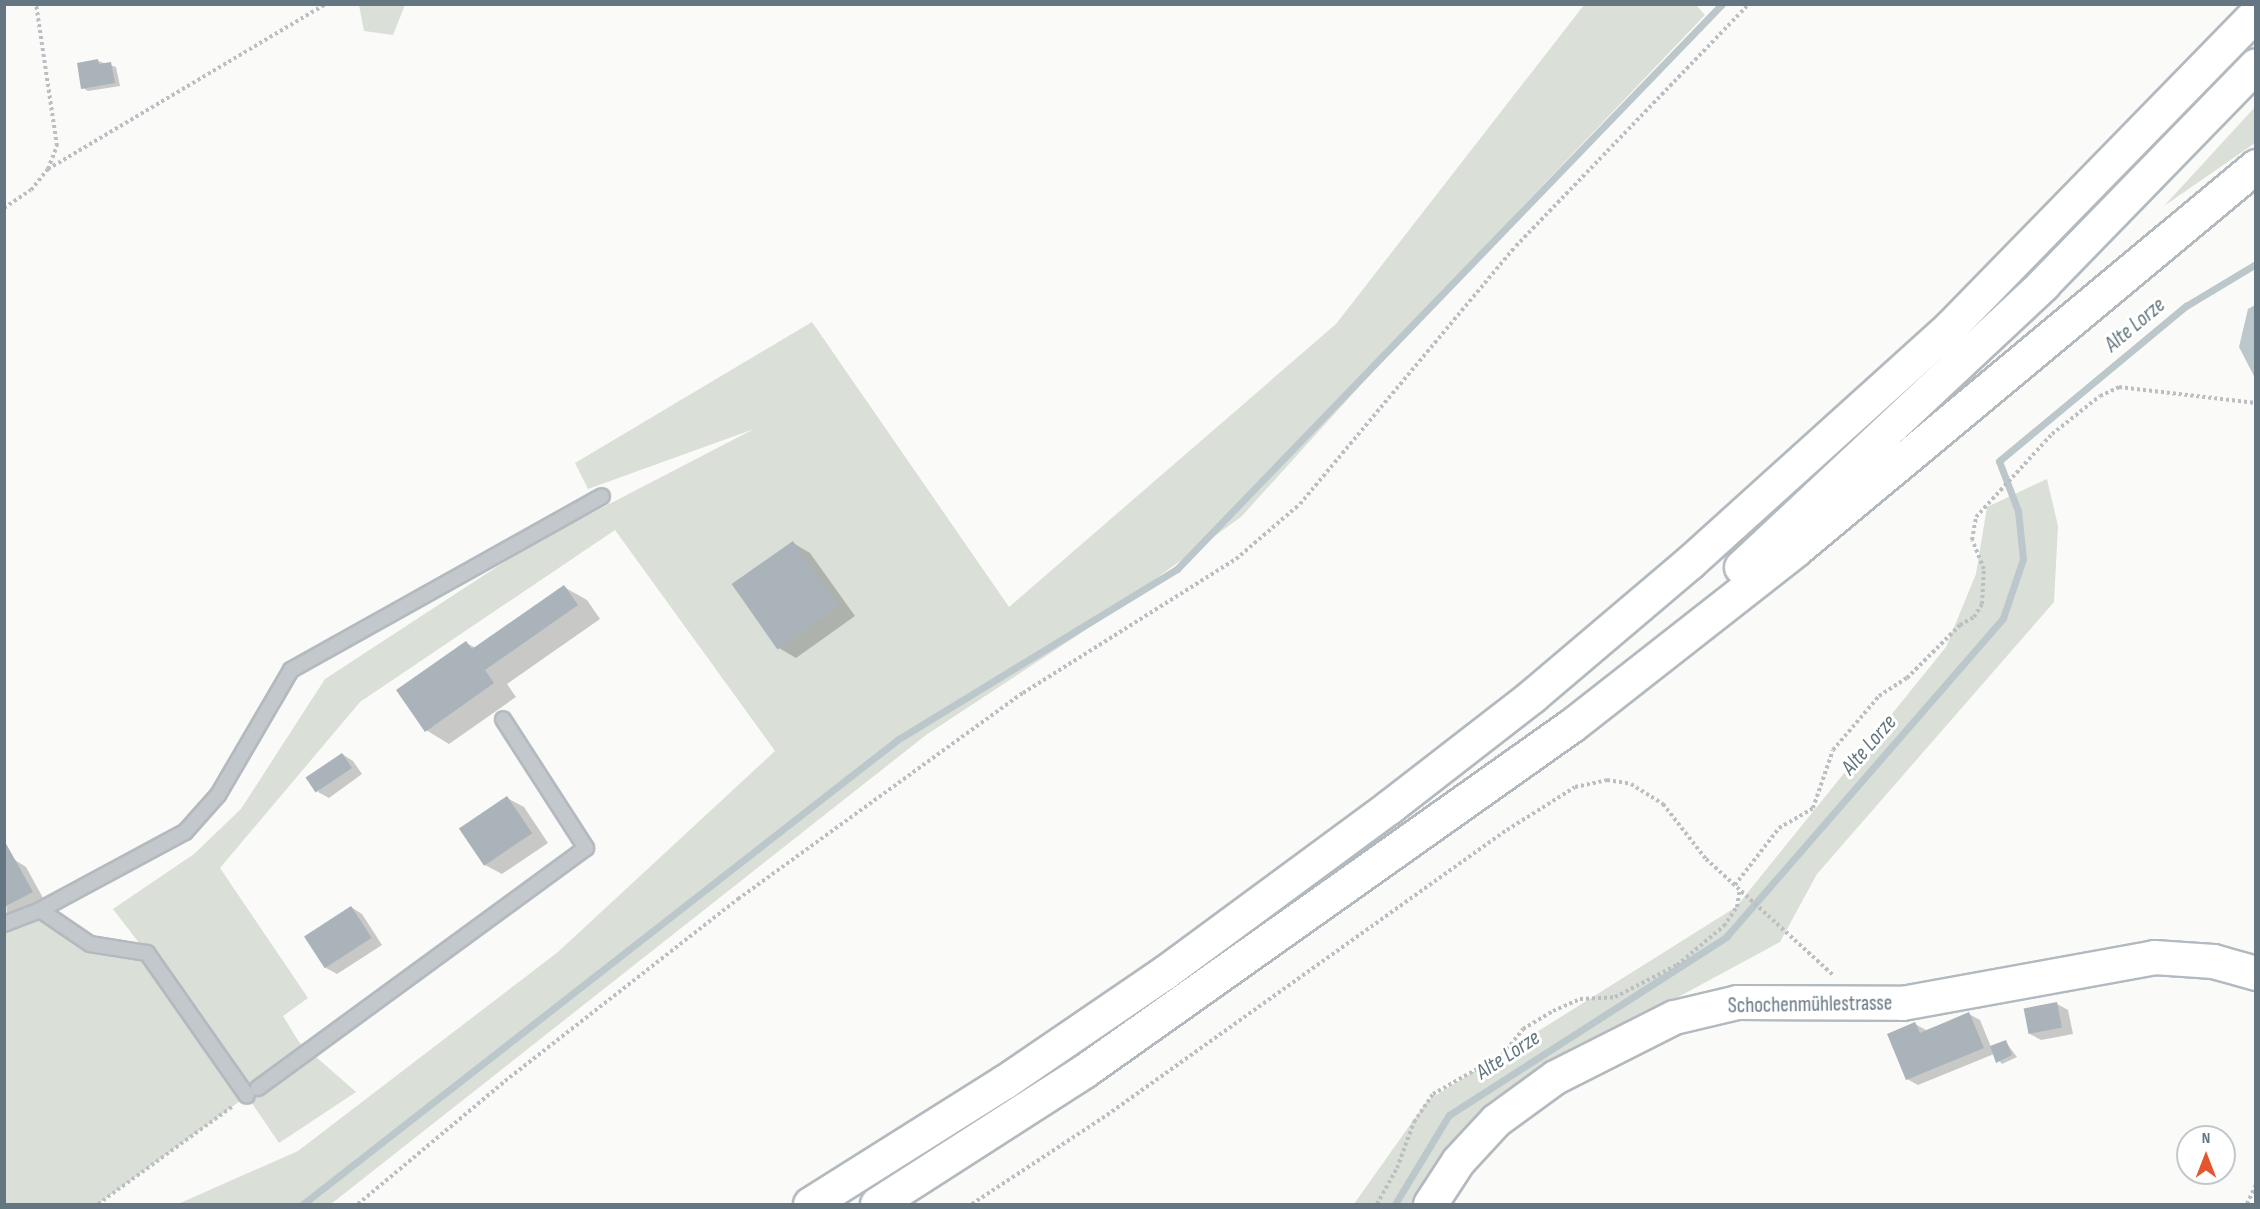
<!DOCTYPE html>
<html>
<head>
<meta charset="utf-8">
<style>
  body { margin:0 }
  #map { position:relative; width:2260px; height:1209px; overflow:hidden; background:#fafaf8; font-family:"Sofia Sans Condensed",sans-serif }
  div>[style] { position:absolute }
  .green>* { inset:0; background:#dadfd7 }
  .water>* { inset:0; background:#bbc7cb }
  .shadow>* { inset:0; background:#0003 }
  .stream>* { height:7px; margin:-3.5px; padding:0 3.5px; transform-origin:3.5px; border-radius:3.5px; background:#bbc7cb }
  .building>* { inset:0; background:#aab3b9; transform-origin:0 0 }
  .path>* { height:4px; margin-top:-2px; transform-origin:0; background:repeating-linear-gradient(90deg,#bbbfc2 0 3px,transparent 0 6px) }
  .roads { filter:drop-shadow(2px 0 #b3babf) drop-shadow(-2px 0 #b3babf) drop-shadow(0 2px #b3babf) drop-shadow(0 -2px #b3babf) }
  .lane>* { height:14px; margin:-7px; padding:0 7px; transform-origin:7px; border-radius:7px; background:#c3c8cc }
  .secondary>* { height:33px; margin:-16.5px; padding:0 16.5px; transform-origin:16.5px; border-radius:16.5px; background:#fff }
  .highway>* { height:33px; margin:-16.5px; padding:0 16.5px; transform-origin:16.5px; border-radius:16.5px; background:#fff }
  span { translate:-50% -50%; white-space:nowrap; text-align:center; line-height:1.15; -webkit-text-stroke:6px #fff; paint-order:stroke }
  .street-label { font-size:21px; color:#657683 }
  .water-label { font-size:22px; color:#60757c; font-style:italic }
  .frame { position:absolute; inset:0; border:6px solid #657683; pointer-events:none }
  .north { position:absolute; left:2176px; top:1125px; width:60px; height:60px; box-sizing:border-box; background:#fff; border:2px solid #c1c8cd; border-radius:50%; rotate:0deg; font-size:16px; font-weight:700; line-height:24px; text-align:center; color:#657683 }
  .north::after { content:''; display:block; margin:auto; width:21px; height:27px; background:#e4572e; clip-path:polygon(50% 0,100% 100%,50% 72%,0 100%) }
</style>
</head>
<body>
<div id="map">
  <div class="green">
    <div style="clip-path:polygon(359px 5px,359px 4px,405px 5px,393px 35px,364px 31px)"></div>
    <div style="clip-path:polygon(1584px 5px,1696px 5px,1705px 15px,1524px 205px,1241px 517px,1078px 635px,926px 735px,331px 1204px,178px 1204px,298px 1151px,558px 952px,775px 751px,615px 530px,360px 702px,220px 868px,308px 998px,283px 1016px,299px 1042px,356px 1092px,279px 1143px,247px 1096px,98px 1204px,5px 1204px,5px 924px,40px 910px,90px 944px,146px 952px,113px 909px,194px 854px,241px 809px,325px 679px,532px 544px,754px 429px,588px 489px,575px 463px,812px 322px,1009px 607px,1336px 324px)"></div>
    <div style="clip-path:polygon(2255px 107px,2255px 143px,2164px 206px)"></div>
    <div style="clip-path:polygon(2047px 479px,2058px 526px,2054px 602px,1817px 874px,1780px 942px,1521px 1082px,1429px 1204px,1354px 1204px,1427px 1101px,1736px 907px,1946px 647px,1976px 574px,1987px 507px)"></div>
  </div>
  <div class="water">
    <div style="clip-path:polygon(2255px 305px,2255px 378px,2239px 347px,2248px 309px)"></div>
  </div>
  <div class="shadow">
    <div style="clip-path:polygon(98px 61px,116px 67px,120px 86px,88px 91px,83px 88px)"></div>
    <div style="clip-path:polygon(793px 543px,810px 553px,855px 616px,796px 658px,779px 648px)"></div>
    <div style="clip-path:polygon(564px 587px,587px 600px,600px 619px,507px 684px,516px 697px,449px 744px,426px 730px,466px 643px,476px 648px)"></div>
    <div style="clip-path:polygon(342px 754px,353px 761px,362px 774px,329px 798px,318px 792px)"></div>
    <div style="clip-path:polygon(507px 798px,524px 807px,548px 843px,502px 874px,485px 865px)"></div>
    <div style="clip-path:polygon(15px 860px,26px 867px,43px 898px,7px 918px,4px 866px)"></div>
    <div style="clip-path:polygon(351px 907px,362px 914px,382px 945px,337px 974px,326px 968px)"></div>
    <div style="clip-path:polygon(2057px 1004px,2068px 1010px,2073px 1034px,2041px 1040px,2030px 1034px)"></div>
    <div style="clip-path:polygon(1969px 1014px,1980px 1020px,1991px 1047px,2005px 1041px,2017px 1057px,2002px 1064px,1994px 1054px,1918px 1085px,1907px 1079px,1915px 1024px,1926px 1030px)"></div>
  </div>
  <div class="stream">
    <div style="left:303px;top:1204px;width:754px;rotate:-37.99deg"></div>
    <div style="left:897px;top:740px;width:328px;rotate:-31.4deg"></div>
    <div style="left:1177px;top:569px;width:785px;rotate:-46.03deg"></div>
    <div style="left:1395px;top:1204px;width:104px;rotate:-58.8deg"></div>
    <div style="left:1449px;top:1115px;width:329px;rotate:-32.7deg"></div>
    <div style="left:1726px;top:937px;width:422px;rotate:-49deg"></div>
    <div style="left:2003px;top:618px;width:62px;rotate:-71.3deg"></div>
    <div style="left:2023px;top:559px;width:48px;rotate:-95.9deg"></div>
    <div style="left:2018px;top:511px;width:53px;rotate:-110.8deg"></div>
    <div style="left:1999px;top:461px;width:243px;rotate:-39.7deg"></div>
    <div style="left:2186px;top:306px;width:82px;rotate:-31deg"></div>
  </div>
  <div class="building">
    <div style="clip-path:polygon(98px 59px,99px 64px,111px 62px,115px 83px,81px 89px,77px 63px)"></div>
    <div style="left:793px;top:541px;width:80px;height:75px;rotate:55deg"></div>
    <div style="clip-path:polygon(564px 585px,578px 605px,485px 670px,494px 683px,425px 732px,396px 690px,466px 641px,472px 649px)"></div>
    <div style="left:342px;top:753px;width:18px;height:44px;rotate:56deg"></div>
    <div style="left:507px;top:796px;width:45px;height:58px;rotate:56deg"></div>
    <div style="clip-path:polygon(4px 840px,33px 892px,4px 907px)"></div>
    <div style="left:351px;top:906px;width:38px;height:56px;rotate:57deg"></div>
    <div style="left:2057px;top:1002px;width:26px;height:34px;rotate:79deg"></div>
    <div style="clip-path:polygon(1969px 1012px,1984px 1048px,1906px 1080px,1887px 1034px,1915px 1022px,1920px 1033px)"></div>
    <div style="clip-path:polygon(2006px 1040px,2012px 1055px,1996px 1063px,1990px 1046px)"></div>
  </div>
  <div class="path">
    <div style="left:48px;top:169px;width:323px;rotate:-30.7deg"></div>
    <div style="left:4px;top:208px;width:32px;rotate:-34deg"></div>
    <div style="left:31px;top:190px;width:27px;rotate:-51deg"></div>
    <div style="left:48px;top:169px;width:25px;rotate:-69deg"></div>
    <div style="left:57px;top:146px;width:144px;rotate:-98.4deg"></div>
    <div style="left:1735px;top:885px;width:72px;rotate:-52.3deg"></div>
    <div style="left:1779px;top:828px;width:39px;rotate:-30deg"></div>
    <div style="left:1813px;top:808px;width:61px;rotate:-71deg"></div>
    <div style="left:1833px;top:750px;width:71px;rotate:-49.6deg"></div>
    <div style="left:1879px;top:696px;width:33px;rotate:-33deg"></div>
    <div style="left:1907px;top:678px;width:75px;rotate:-45deg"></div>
    <div style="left:1960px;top:625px;width:16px;rotate:-30deg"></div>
    <div style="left:1974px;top:617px;width:15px;rotate:-58deg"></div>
    <div style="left:1982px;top:604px;width:35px;rotate:-87deg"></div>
    <div style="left:1984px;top:569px;width:31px;rotate:-112deg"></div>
    <div style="left:1972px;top:540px;width:23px;rotate:-80deg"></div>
    <div style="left:1976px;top:517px;width:113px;rotate:-47.5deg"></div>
    <div style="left:2052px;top:434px;width:61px;rotate:-38.4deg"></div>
    <div style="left:2100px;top:396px;width:21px;rotate:-25deg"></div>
    <div style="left:2119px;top:387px;width:138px;rotate:6.7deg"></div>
    <div style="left:98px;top:1204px;width:167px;rotate:-36deg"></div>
    <div style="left:358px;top:1204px;width:192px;rotate:-39.9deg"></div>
    <div style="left:505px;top:1081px;width:296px;rotate:-38deg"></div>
    <div style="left:738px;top:899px;width:352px;rotate:-35.9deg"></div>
    <div style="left:1023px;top:693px;width:252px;rotate:-32.2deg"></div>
    <div style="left:1236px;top:559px;width:84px;rotate:-40.7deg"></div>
    <div style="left:1300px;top:504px;width:336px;rotate:-50.1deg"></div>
    <div style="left:1516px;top:246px;width:336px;rotate:-46.1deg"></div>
    <div style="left:972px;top:1204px;width:162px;rotate:-33.4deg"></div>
    <div style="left:1107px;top:1115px;width:491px;rotate:-35.5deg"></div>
    <div style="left:1507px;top:830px;width:80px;rotate:-32.3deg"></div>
    <div style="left:1575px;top:787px;width:33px;rotate:-12deg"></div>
    <div style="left:1607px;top:780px;width:24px;rotate:9deg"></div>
    <div style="left:1631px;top:784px;width:38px;rotate:32deg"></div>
    <div style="left:1663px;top:804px;width:70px;rotate:52deg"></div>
    <div style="left:1706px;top:859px;width:172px;rotate:42.4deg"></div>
    <div style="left:1377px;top:1204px;width:41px;rotate:-60.9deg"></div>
    <div style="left:1397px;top:1168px;width:49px;rotate:-69.7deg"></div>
    <div style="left:1414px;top:1122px;width:34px;rotate:-56deg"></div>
    <div style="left:1433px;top:1094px;width:81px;rotate:-29.7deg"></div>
    <div style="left:1503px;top:1054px;width:32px;rotate:-51deg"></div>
    <div style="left:1523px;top:1029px;width:35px;rotate:-31deg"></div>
    <div style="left:1553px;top:1011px;width:30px;rotate:-24deg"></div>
    <div style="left:1580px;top:999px;width:35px;rotate:-3deg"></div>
    <div style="left:1615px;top:997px;width:70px;rotate:-27.3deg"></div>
    <div style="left:1677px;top:965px;width:61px;rotate:-39.7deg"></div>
    <div style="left:1724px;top:926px;width:23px;rotate:-56deg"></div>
    <div style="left:1737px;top:907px;width:18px;rotate:-81deg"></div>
    <div style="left:2247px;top:1204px;width:21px;rotate:-65deg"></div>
  </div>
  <div class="roads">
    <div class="lane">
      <div style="left:40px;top:910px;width:60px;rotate:34.2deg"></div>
      <div style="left:90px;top:944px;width:58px;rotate:9deg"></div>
      <div style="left:147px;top:953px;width:174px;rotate:55deg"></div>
      <div style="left:4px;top:924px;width:39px;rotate:-21deg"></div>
      <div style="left:40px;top:910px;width:165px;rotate:-28.3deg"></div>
      <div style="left:185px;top:832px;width:50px;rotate:-48.3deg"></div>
      <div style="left:218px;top:795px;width:145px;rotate:-59.7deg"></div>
      <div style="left:291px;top:670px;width:356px;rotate:-29.2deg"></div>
      <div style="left:258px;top:1088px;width:406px;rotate:-36.2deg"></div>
      <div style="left:586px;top:848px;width:153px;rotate:-122.8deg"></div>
    </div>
    <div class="secondary">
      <div style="left:1430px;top:1204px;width:51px;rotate:-56.9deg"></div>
      <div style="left:1458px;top:1161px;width:56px;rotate:-47.2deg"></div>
      <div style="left:1496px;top:1120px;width:73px;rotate:-36.1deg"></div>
      <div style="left:1555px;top:1077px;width:133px;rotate:-26.8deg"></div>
      <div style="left:1674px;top:1017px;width:65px;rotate:-13.4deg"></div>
      <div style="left:1737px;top:1002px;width:165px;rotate:0.3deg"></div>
      <div style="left:1902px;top:1003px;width:256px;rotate:-10.3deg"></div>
      <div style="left:2154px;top:957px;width:59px;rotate:3.9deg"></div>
      <div style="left:2213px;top:961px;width:45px;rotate:15.6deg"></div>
    </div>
    <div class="highway">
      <div style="left:1741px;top:567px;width:414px;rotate:-43.1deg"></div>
      <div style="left:2043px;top:284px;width:305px;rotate:-45.8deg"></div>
      <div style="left:810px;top:1204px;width:229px;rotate:-32.2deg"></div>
      <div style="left:1004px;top:1082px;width:194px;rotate:-34.3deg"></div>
      <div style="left:1164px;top:973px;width:280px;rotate:-36.4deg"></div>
      <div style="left:1389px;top:807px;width:181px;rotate:-37.8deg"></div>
      <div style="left:1532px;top:696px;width:207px;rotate:-40.3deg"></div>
      <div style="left:1690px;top:562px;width:352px;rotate:-42.1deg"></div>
      <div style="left:1951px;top:326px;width:436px;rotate:-45.7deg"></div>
      <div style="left:877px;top:1204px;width:246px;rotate:-32.7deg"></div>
      <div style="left:1084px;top:1071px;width:598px;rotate:-35.34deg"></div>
      <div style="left:1572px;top:725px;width:283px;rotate:-38.1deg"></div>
      <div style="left:1795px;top:550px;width:600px;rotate:-39.79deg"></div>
    </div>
  </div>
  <div class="street-label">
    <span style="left:1810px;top:1005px;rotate:-1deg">Schochenmühlestrasse</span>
  </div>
  <div class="water-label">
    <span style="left:2135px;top:325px;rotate:-40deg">Alte Lorze</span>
    <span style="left:1869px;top:745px;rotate:-49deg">Alte Lorze</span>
    <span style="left:1508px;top:1055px;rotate:-33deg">Alte Lorze</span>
  </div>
  <div class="frame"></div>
  <div class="north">N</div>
</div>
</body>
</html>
